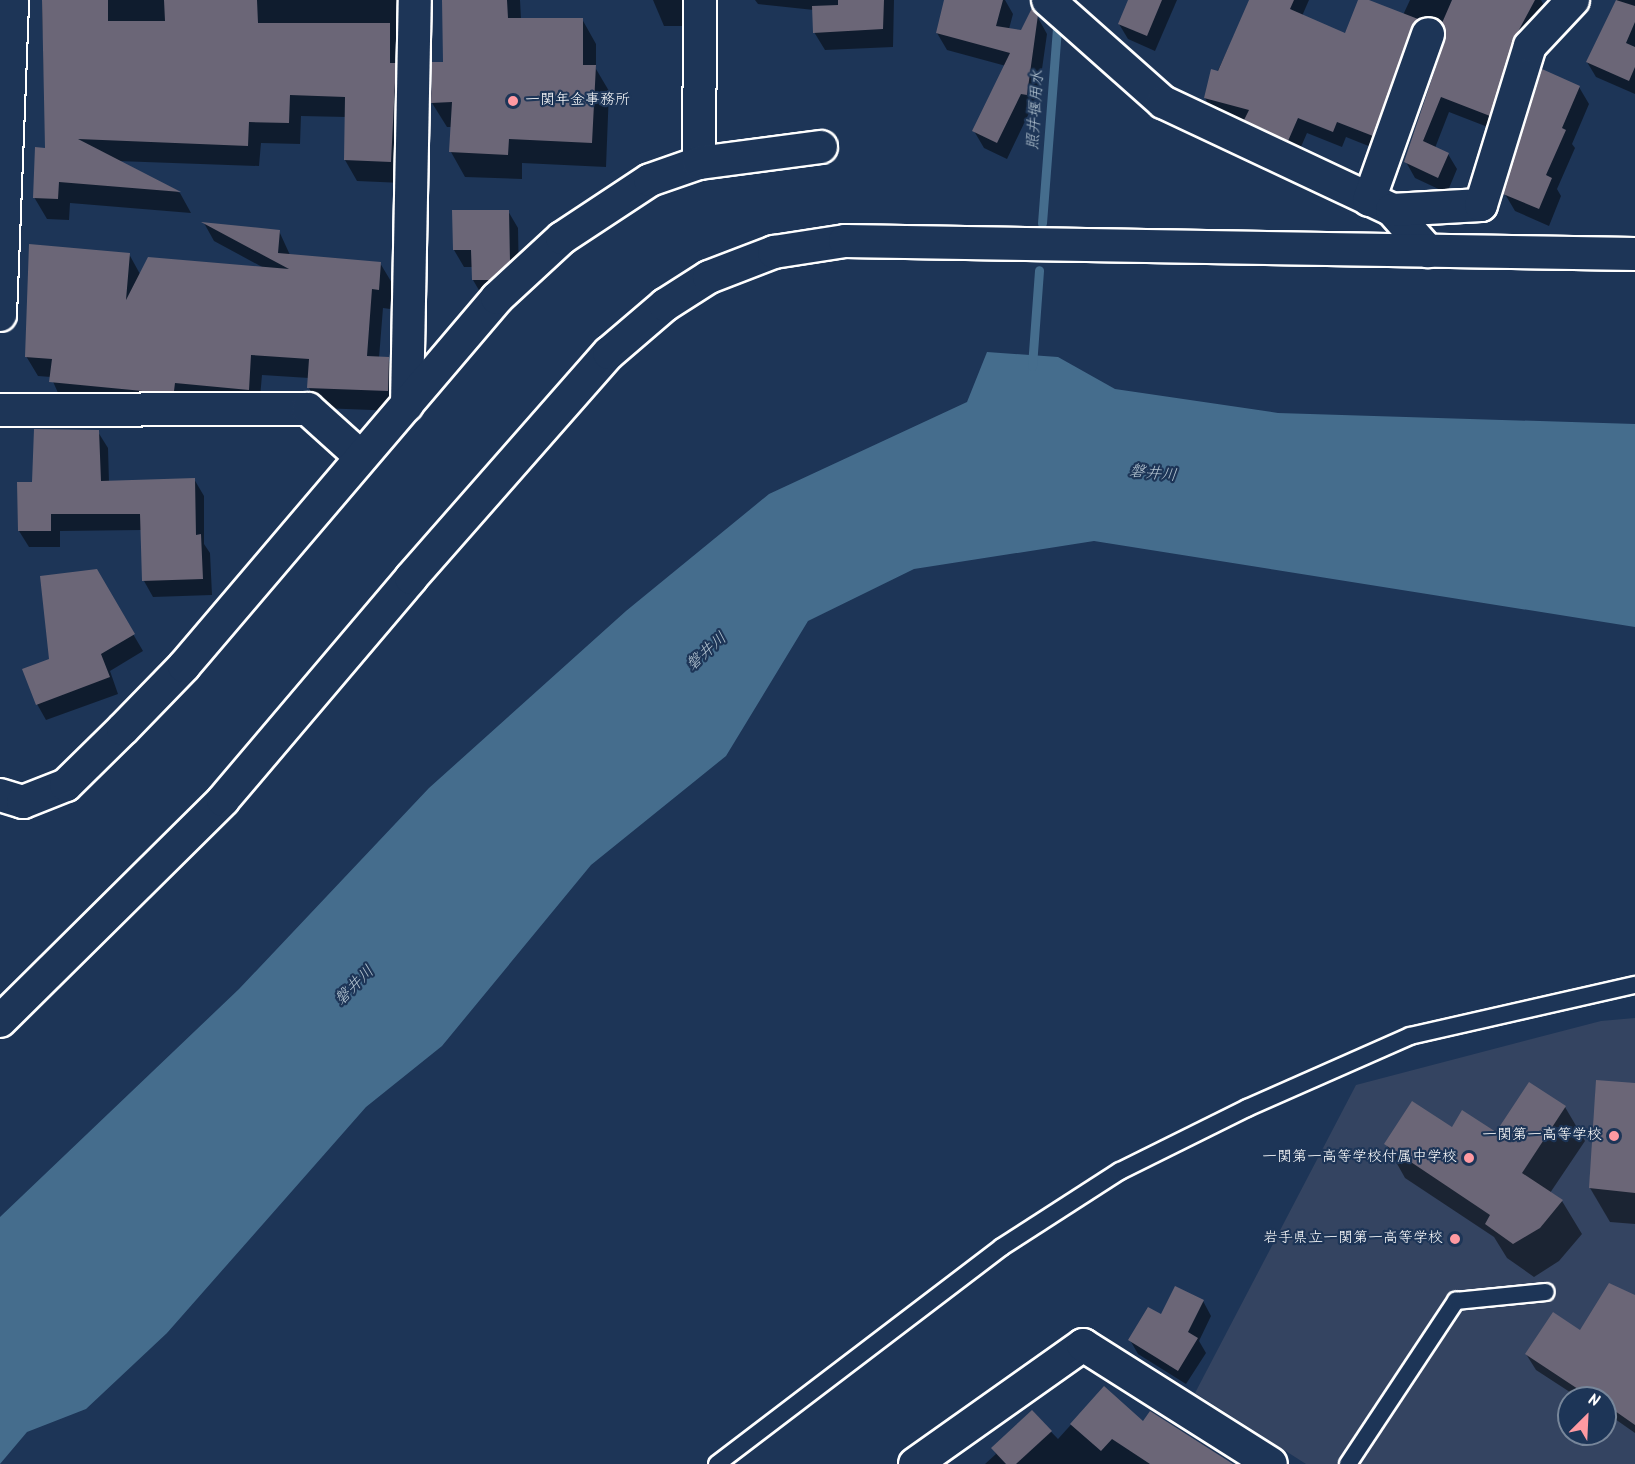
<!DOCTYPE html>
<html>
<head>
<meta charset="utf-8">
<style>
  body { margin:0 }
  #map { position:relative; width:1635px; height:1464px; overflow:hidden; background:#1d3557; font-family:Kalam,"Klee One",sans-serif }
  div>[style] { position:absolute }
  .built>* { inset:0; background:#344461 }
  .water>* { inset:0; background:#456d8d }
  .shadow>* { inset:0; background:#0007 }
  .stream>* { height:9px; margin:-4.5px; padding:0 4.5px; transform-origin:4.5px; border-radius:4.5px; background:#456d8d }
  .building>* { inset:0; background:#6b6677 }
  .roads { filter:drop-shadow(2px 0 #fff) drop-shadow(-2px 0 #fff) drop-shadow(0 2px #fff) drop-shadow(0 -2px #fff) }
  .lane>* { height:16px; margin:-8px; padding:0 8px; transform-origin:8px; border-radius:8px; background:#1d3557 }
  .street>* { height:32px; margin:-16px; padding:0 16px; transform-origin:16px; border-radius:16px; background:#1d3557 }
  .dots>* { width:16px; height:16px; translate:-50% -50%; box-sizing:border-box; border:3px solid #1d3557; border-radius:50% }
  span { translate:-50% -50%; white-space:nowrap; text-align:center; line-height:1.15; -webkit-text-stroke:4.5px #1d3557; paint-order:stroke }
  .poi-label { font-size:15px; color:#fff }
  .left { translate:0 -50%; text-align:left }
  .right { translate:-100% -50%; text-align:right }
  .water-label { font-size:16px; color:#b5c5d1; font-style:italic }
  .north { position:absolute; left:1557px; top:1386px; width:60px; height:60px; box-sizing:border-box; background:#1d3557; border:2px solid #77869a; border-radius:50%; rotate:24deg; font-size:16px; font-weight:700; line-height:24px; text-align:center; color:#fff }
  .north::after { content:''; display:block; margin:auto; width:21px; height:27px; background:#ff9aa2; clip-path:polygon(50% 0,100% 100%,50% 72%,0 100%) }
</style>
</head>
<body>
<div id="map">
  <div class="built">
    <div style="clip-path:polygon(evenodd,1635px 1018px,1635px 1464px,1306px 1464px,1195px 1393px,1356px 1085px,1601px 1021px,1635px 1018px,1569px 1398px,1605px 1398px,1605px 1434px,1569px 1434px,1569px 1398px)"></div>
  </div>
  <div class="water">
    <div style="clip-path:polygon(987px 352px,1058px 357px,1115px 389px,1278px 413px,1635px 424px,1635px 627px,1094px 541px,914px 569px,808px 621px,726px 756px,591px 865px,442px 1046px,366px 1107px,167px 1333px,86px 1409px,27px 1432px,0 1464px,0 1217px,239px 989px,429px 788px,626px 611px,769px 494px,967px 402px)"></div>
  </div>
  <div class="shadow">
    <div style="clip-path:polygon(42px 0,401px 0,403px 183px,357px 181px,345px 160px,346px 117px,301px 116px,300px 144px,261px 143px,259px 166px,117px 161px,180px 193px,191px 213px,70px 203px,69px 220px,47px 219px,34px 197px,46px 149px)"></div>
    <div style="clip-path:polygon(444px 0,520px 0,521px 19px,582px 19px,596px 44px,596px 69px,609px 91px,606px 167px,522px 163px,522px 179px,465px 177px,451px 152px,452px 127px,447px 127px,432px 103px,444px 64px)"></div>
    <div style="clip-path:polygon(653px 0,694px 0,692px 26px,664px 26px)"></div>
    <div style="clip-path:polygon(755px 0,894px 0,893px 47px,825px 50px,814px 32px,814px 10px,758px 4px)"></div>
    <div style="clip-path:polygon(946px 0,1005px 0,1013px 14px,1009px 29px,1022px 31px,1037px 16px,1047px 34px,1036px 111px,1030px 111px,1007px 159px,984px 148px,974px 131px,1006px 66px,947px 50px,937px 33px)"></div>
    <div style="clip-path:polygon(1129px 0,1177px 0,1155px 51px,1128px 39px,1119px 24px)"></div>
    <div style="clip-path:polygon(1251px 0,1309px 0,1302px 16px,1346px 35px,1360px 0,1403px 15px,1410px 0,1541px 0,1546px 9px,1498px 131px,1449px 112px,1435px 148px,1448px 154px,1457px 169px,1447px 193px,1415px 178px,1406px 162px,1446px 40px,1445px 33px,1433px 32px,1381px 151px,1346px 137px,1342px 147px,1307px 133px,1297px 156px,1255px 136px,1247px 122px,1214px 114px,1205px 98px)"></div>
    <div style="clip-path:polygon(1617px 0,1635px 0,1635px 94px,1596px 77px,1587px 62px)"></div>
    <div style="clip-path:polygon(1579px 87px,1589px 104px,1572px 144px,1575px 148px,1557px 189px,1561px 196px,1549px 226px,1515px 211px,1505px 194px)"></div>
    <div style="clip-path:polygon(508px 211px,518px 228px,519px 279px,483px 297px,473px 280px,473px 267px,464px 267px,454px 250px,454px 212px)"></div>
    <div style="clip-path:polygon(204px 223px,279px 231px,290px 255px,380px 263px,392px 283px,390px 309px,383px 308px,379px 358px,388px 359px,399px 379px,398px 411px,320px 408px,309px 388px,309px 378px,262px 375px,259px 409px,62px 402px,51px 377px,38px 376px,26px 356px,129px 254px,140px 274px,264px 268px,214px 241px)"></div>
    <div style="clip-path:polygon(98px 432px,108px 448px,109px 482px,194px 479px,204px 496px,204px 544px,210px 553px,212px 595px,153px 597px,144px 581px,142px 530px,60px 531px,60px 547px,29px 547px,19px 531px,33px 483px)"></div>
    <div style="clip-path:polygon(96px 571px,143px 651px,110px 671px,118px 694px,46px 720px,37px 704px,51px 660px)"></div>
    <div style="clip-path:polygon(1635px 1084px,1635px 1224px,1610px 1222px,1590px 1188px)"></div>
    <div style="clip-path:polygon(1565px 1107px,1585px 1141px,1550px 1193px,1562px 1201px,1582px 1234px,1559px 1261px,1534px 1277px,1507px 1258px,1494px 1237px,1405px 1178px,1386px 1144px,1452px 1129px,1496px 1134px)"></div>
    <div style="clip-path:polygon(1635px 1297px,1635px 1433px,1605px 1412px,1605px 1398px,1579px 1398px,1536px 1370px,1526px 1354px,1581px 1333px)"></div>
    <div style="clip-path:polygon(1203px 1301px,1211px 1316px,1199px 1341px,1206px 1353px,1186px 1384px,1138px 1354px,1130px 1340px,1162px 1317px)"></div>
    <div style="clip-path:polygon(1104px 1388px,1144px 1424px,1220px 1464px,985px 1464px,996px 1454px,993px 1448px,1032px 1412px,1058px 1439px)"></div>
  </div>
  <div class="stream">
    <div style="left:1042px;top:223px;width:207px;rotate:-85.6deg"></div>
    <div style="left:1032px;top:366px;width:96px;rotate:-85.8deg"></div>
  </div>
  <div class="building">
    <div style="clip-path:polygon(42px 0,108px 0,108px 21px,165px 21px,164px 0,257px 0,258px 23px,390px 23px,390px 63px,396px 63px,391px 162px,344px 160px,345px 97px,290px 95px,289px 123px,249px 122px,248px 146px,78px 139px,181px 192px,59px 182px,58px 199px,33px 198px,35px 147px,45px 148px)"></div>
    <div style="clip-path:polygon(442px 0,507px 0,508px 18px,583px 18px,583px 65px,596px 65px,592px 143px,509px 139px,508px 155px,449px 152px,452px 102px,431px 103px,432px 62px,443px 62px)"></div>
    <div style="clip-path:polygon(838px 0,884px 0,883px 29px,813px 33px,812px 6px,838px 5px)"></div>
    <div style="clip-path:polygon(944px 0,1003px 0,996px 26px,1021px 30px,1032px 8px,1038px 15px,1027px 95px,1021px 94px,997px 143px,972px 131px,1010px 53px,936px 33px)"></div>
    <div style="clip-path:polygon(1128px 0,1162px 0,1147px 36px,1118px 24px)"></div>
    <div style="clip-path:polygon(1249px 0,1294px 0,1290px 9px,1345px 33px,1358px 0,1369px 0,1418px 19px,1411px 28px,1373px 136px,1337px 122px,1333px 132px,1298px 118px,1288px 141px,1244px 120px,1249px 110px,1204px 98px,1211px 69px,1218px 71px)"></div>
    <div style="clip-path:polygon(1452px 0,1535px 0,1513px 41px,1490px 116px,1441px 97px,1423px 141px,1449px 153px,1438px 178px,1404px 162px,1445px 40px,1442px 23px)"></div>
    <div style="clip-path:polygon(1616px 0,1635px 6px,1635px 22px,1626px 43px,1635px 47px,1635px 67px,1629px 81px,1586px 62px)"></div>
    <div style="clip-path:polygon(1542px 69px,1580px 86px,1562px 128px,1566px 130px,1546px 175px,1552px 178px,1539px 209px,1503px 194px)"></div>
    <div style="clip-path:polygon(452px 210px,509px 210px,510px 261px,490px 280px,472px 280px,471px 250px,453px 250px)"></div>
    <div style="clip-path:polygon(201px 222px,280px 230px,278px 253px,381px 262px,379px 290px,372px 289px,367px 356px,389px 357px,388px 391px,307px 388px,309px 359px,251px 355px,249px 390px,175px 383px,174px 391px,153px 392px,49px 382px,52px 359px,25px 357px,29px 244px,130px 253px,126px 300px,148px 257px,289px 269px)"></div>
    <div style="clip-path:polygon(34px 429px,99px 430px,101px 481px,195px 478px,196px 535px,201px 534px,203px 579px,142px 581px,140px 514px,51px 514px,51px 531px,18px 531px,17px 482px,32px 482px)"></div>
    <div style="clip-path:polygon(97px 569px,135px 634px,101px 654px,110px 677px,36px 705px,22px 669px,49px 659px,40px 576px)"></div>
    <div style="clip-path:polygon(1596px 1080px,1635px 1083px,1635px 1193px,1589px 1188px)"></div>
    <div style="clip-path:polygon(1529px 1082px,1566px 1106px,1522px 1173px,1563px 1200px,1540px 1228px,1513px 1244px,1485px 1224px,1490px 1215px,1384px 1144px,1412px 1101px,1452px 1127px,1462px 1110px,1496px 1132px)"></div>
    <div style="clip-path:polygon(1609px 1283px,1635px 1295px,1635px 1425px,1605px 1404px,1605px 1398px,1584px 1393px,1525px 1354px,1553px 1312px,1580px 1330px)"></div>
    <div style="clip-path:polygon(1175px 1286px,1204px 1300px,1188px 1332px,1198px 1338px,1178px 1371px,1128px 1340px,1148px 1307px,1161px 1314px)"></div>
    <div style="clip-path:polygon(1104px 1386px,1143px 1421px,1150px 1411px,1233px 1464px,1150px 1464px,1112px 1439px,1101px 1451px,1070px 1424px)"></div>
    <div style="clip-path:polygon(1032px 1410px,1052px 1431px,1016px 1464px,1006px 1464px,991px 1448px)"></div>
  </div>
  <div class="roads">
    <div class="lane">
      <div style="left:717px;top:1464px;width:358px;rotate:-37.3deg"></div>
      <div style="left:1002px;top:1247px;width:140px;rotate:-32.8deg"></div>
      <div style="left:1120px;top:1171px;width:142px;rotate:-26.4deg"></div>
      <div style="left:1247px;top:1108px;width:178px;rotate:-23.8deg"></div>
      <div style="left:1410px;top:1036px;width:231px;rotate:-12.8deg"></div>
      <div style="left:1348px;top:1464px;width:196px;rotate:-56.5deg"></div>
      <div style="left:1456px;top:1301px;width:90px;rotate:-5.7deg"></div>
    </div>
    <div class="street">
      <div style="left:1048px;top:0;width:154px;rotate:41.6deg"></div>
      <div style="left:1163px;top:102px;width:253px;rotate:25.2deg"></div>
      <div style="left:1392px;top:210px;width:55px;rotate:48.7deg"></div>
      <div style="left:699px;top:163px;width:163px;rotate:-89.6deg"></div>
      <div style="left:1369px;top:200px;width:176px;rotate:-70.4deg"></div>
      <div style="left:1392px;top:210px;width:89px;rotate:-3.2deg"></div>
      <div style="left:1481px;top:205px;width:166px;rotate:-72.9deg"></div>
      <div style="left:1530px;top:46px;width:63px;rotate:-46.9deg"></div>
      <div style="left:0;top:315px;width:315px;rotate:-87.8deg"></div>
      <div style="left:407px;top:405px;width:405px;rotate:-88.9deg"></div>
      <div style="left:0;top:410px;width:308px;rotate:-0.2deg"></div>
      <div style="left:308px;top:409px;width:70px;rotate:42.1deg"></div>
      <div style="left:0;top:795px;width:24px;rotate:17deg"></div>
      <div style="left:23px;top:802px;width:46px;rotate:-21.6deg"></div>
      <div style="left:66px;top:785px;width:80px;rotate:-44.5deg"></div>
      <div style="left:123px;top:729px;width:88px;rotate:-45.9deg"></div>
      <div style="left:184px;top:666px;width:483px;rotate:-49.6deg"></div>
      <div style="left:497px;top:298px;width:88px;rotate:-42.7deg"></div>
      <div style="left:562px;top:238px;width:105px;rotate:-33.4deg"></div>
      <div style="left:650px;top:180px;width:52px;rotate:-19.1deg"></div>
      <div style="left:699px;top:163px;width:123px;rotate:-7.5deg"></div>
      <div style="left:0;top:1021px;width:314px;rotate:-44.7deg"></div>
      <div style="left:223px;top:800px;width:291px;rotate:-49.7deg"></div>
      <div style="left:411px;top:578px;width:300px;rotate:-48.7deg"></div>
      <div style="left:609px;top:353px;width:74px;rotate:-40.6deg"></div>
      <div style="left:665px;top:305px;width:52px;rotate:-32.5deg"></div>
      <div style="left:709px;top:277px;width:70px;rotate:-21deg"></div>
      <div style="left:774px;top:252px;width:72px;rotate:-8.8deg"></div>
      <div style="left:845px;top:241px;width:790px;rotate:0.94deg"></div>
      <div style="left:915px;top:1464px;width:206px;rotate:-35.3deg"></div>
      <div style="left:1083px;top:1345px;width:222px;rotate:32.3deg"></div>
    </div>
  </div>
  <div class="dots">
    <div style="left:513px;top:101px;background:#ff9aa2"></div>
    <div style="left:1614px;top:1136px;background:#ff9aa2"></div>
    <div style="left:1469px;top:1158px;background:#ff9aa2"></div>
    <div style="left:1455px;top:1239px;background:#ff9aa2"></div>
  </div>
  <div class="poi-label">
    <span class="left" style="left:525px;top:101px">一関年金事務所</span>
    <span class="right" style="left:1602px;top:1136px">一関第一高等学校</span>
    <span class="right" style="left:1457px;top:1158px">一関第一高等学校付属中学校</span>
    <span class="right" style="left:1443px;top:1239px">岩手県立一関第一高等学校</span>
  </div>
  <div class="water-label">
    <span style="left:1036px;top:110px;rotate:-86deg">照井堰用水</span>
    <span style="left:1153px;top:474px;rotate:6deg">磐井川</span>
    <span style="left:707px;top:652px;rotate:-42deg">磐井川</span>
    <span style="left:355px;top:986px;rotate:-45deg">磐井川</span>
  </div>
  <div class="north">N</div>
</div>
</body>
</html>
